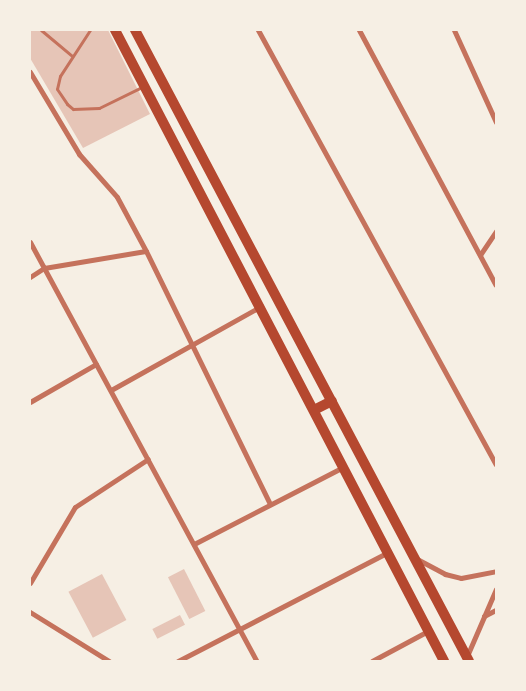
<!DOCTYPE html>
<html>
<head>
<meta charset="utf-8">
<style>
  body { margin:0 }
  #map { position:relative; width:526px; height:691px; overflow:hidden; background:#f6efe4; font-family:"PT Sans Narrow",sans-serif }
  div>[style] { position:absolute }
  .building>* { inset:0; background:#e6c5b7; transform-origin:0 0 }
  .service>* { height:3px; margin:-1.5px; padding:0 1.5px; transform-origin:1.5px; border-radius:1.5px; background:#c5725c }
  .minor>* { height:5px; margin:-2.5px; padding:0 2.5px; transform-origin:2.5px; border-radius:2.5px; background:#c5725c }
  .primary>* { height:10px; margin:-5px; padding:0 5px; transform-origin:5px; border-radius:5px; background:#b5482f }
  span { translate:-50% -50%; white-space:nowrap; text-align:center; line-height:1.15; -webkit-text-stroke:4px #f6efe4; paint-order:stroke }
  .frame { position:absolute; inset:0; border:31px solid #f6efe4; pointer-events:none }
</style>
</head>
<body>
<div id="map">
  <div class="building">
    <div style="clip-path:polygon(30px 30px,108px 30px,150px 114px,83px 148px,30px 58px)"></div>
    <div style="left:184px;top:569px;width:47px;height:18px;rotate:63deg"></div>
    <div style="left:102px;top:574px;width:52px;height:38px;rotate:62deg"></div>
    <div style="left:180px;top:615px;width:11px;height:31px;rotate:63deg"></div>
  </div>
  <div class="service">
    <div style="left:41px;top:30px;width:40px;rotate:40deg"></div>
    <div style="left:90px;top:30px;width:55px;rotate:123.1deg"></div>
    <div style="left:60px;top:76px;width:13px;rotate:103deg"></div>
    <div style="left:57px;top:89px;width:18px;rotate:56deg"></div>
    <div style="left:67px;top:104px;width:8px;rotate:40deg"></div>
    <div style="left:73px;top:109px;width:26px;rotate:-2deg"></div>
    <div style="left:99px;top:108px;width:48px;rotate:-26deg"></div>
  </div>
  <div class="minor">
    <div style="left:258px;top:30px;width:495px;rotate:61.3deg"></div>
    <div style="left:359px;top:30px;width:289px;rotate:61.8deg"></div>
    <div style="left:454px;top:30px;width:101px;rotate:65.5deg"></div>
    <div style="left:30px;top:72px;width:96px;rotate:59.1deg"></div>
    <div style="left:79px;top:154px;width:57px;rotate:48.5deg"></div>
    <div style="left:117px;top:197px;width:61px;rotate:61.8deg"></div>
    <div style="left:30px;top:242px;width:477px;rotate:61.6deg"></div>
    <div style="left:480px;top:255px;width:29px;rotate:-56deg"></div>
    <div style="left:30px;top:277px;width:17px;rotate:-33deg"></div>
    <div style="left:44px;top:268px;width:103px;rotate:-9.5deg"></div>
    <div style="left:146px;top:251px;width:280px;rotate:63.9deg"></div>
    <div style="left:111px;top:390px;width:172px;rotate:-29.2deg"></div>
    <div style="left:30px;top:402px;width:76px;rotate:-29.9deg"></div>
    <div style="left:194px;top:544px;width:168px;rotate:-27.3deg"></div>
    <div style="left:417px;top:559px;width:32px;rotate:28deg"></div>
    <div style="left:445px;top:574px;width:16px;rotate:14deg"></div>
    <div style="left:461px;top:578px;width:36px;rotate:-11deg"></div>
    <div style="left:30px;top:583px;width:88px;rotate:-59.4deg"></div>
    <div style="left:75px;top:507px;width:87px;rotate:-33.3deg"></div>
    <div style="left:30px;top:612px;width:93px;rotate:31.8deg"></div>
    <div style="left:484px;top:616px;width:13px;rotate:-27deg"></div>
    <div style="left:467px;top:656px;width:73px;rotate:-66.6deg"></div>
    <div style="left:178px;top:661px;width:237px;rotate:-27.4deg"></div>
    <div style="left:372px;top:661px;width:64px;rotate:-28.2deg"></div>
  </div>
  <div class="primary">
    <div style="left:115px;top:30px;width:712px;rotate:62.46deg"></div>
    <div style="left:135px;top:30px;width:714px;rotate:62.11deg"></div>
    <div style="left:314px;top:410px;width:20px;rotate:-27deg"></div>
  </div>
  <div class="frame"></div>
</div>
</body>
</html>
